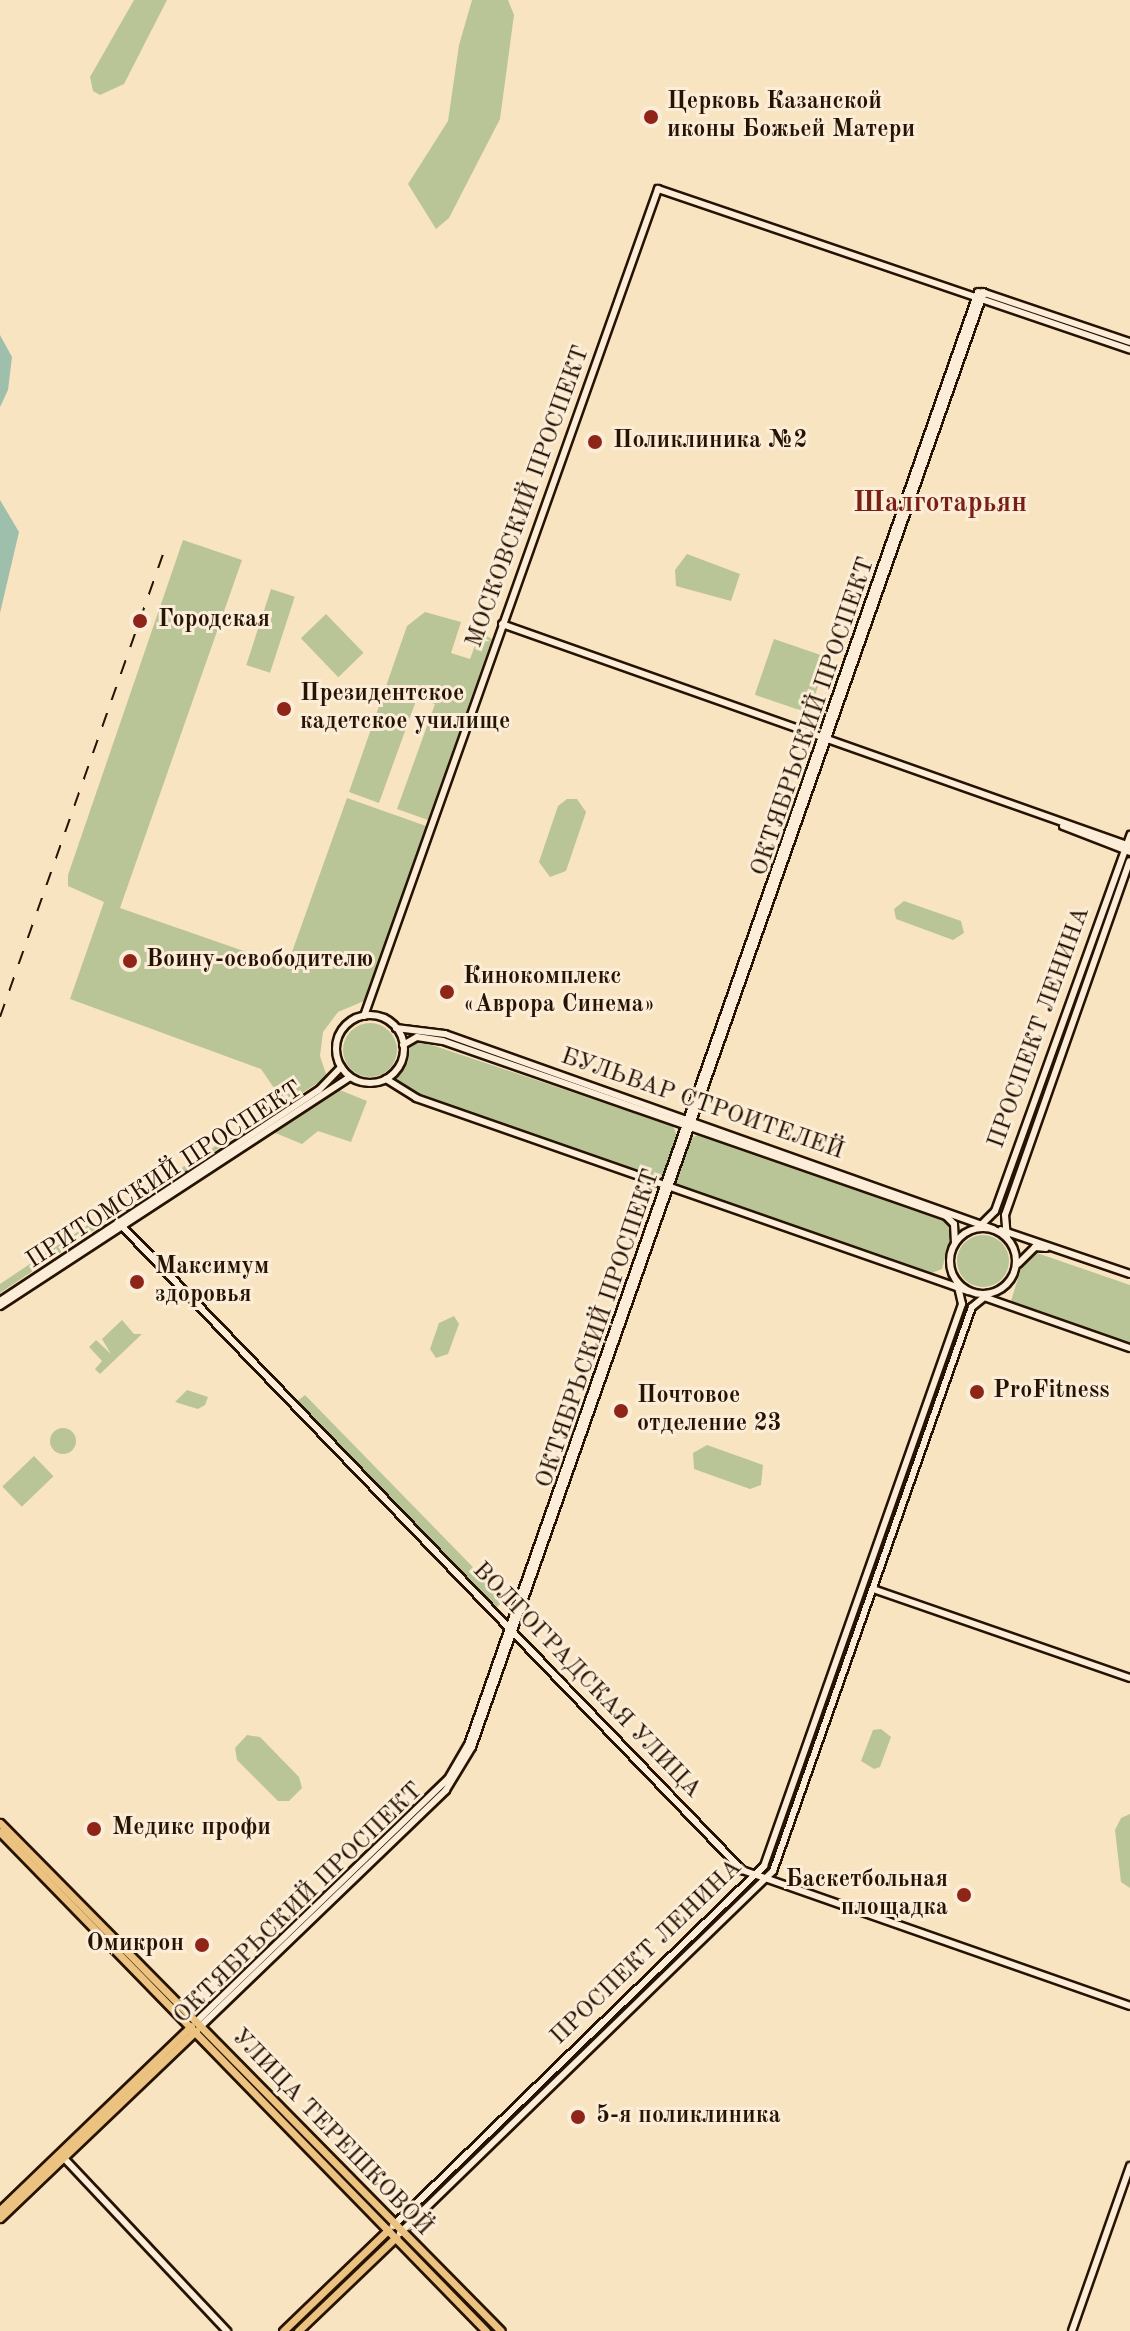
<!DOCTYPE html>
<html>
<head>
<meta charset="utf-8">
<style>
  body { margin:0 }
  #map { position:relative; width:1130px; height:2331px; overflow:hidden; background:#f9e4c1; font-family:"Old Standard TT",serif }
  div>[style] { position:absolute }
  .green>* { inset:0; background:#b9c596; transform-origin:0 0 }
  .round { border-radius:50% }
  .water>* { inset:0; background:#9fbfad }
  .roads { filter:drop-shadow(2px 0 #271303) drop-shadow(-2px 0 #271303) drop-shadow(0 2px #271303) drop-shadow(0 -2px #271303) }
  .secondary>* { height:6px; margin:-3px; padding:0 3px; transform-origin:3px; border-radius:3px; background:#fbedd7 }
  .secondary>.ring { margin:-3px; padding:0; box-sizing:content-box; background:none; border:6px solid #fbedd7; border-radius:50% }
  .primary>* { height:7px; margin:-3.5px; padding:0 3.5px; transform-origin:3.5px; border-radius:3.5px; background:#ecc280 }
  .rail>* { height:2px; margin-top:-1px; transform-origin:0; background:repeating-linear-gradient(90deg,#271303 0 14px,transparent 0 28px) }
  .dots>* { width:22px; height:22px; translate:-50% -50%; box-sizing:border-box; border:4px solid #fbedd7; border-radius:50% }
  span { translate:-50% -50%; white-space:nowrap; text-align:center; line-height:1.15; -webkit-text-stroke:6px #fbedd7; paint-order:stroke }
  .poi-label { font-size:24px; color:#271303; font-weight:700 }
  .left { translate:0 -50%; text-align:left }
  .right { translate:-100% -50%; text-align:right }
  .street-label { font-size:24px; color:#271303 }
  .quarter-label { font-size:28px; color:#7a1f14; font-weight:700 }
</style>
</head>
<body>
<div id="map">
  <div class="green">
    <div style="clip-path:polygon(134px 0,167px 0,124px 84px,100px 95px,93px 91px,90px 77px)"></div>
    <div style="clip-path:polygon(472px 0,508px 0,514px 15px,500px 119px,449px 218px,436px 229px,408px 184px,448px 121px,459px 45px)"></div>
    <div style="clip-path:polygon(183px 540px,242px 560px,120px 908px,287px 966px,347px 798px,426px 826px,364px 1001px,338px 1012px,323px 1032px,320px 1056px,327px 1077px,285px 1104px,261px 1069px,70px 999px,104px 902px,68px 886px,68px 875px)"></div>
    <div style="clip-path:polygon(687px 554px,740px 574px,731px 601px,676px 586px,675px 570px)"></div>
    <div style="left:271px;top:589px;width:25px;height:80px;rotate:18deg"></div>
    <div style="clip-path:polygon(425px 612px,461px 622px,451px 653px,470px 659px,480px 632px,492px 639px,428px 820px,397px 809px,435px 704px,417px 698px,379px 803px,349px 792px,407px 626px)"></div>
    <div style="left:326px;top:614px;width:54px;height:35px;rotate:46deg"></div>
    <div style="left:774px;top:639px;width:57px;height:59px;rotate:19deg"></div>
    <div style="clip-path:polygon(567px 799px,577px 799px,586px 812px,566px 871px,550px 877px,539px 862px,558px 806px)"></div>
    <div style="clip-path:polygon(904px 901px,961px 921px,964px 933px,953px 940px,896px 919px,894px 909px)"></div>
    <div class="round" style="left:343px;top:1023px;width:54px;height:54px"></div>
    <div style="clip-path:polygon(417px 1040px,673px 1126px,677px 1136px,663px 1176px,656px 1178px,416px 1094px,395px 1079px,408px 1046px)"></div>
    <div style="clip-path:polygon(335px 1088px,367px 1101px,351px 1142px,318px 1131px,302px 1144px,273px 1132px)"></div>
    <div style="clip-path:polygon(271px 1110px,197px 1164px,132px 1205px,129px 1202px)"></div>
    <div style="clip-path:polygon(700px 1134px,945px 1219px,952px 1233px,942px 1269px,929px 1274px,678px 1187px,675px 1180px,689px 1139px)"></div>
    <div style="clip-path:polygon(91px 1223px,97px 1224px,94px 1230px,0 1293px,0 1284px)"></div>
    <div class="round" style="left:957px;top:1235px;width:52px;height:52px"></div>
    <div style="clip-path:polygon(1034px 1252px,1130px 1285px,1130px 1345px,1011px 1301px,1023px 1262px)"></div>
    <div style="clip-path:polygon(454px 1316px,459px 1324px,448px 1354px,436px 1358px,430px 1349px,439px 1323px)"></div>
    <div style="clip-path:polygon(122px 1320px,134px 1334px,142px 1334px,100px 1374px,95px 1369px,102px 1361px,89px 1347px,96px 1340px,111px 1354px,102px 1339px)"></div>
    <div style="clip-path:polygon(187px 1390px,208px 1397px,205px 1405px,198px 1409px,175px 1402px)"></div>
    <div style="clip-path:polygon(305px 1395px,504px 1599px,495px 1610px,291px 1406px)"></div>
    <div class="round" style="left:50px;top:1428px;width:26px;height:26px"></div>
    <div style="clip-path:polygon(707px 1445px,763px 1465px,761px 1485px,750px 1489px,694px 1469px,693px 1453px)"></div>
    <div style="left:34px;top:1456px;width:28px;height:44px;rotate:46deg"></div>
    <div style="clip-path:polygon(881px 1729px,891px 1737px,880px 1767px,874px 1769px,861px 1761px,873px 1730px)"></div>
    <div style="clip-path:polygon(247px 1735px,260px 1737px,299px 1777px,302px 1788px,289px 1801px,278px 1801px,237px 1760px,235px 1748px)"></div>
    <div style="clip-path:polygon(1130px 1814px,1130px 1888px,1121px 1882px,1115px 1830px,1121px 1818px)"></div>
  </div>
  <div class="water">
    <div style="clip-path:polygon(0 335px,12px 357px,8px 390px,0 407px)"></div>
    <div style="clip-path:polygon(0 500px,19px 532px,0 613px)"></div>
  </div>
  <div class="roads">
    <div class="secondary">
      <div style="left:982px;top:292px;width:156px;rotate:18.7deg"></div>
      <div style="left:502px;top:624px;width:666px;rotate:19.47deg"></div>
      <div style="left:1063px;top:826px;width:72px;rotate:21.2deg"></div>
      <div class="ring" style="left:336px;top:1015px;width:62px;height:62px"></div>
      <div style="left:364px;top:1016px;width:878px;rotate:-70.43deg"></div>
      <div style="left:658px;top:189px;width:499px;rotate:18.8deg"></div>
      <div style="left:396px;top:1028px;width:49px;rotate:7deg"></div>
      <div style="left:445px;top:1034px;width:582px;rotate:19.59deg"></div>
      <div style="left:403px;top:1045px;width:16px;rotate:-30deg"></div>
      <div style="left:417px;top:1037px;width:26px;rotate:9deg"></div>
      <div style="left:443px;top:1041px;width:533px;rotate:19.18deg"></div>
      <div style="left:946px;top:1216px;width:11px;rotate:45deg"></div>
      <div style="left:954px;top:1224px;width:19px;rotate:87deg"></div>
      <div style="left:386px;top:1079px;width:36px;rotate:32deg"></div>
      <div style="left:416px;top:1098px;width:585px;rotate:19.27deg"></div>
      <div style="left:118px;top:1222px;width:900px;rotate:46.08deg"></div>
      <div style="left:742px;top:1870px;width:411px;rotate:19.3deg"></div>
      <div class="ring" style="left:950px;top:1228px;width:60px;height:60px"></div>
      <div style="left:978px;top:1228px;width:24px;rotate:-45deg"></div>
      <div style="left:995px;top:1211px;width:400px;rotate:-70.2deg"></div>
      <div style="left:1001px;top:1230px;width:136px;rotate:18.8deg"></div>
      <div style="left:1007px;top:1238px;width:23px;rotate:-95deg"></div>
      <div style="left:1005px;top:1215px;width:375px;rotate:-70.6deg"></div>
      <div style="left:1018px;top:1264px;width:24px;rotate:-45deg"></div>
      <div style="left:1035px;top:1247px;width:11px;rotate:5deg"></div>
      <div style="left:984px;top:1297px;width:155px;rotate:19.3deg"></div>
      <div style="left:0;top:1301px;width:382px;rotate:-33.5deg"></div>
      <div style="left:319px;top:1090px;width:32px;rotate:-46deg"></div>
      <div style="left:0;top:1306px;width:418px;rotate:-33.2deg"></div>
      <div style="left:873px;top:1589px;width:272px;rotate:19.1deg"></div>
      <div style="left:196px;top:2022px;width:350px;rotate:-44deg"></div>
      <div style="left:448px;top:1779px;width:39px;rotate:-60deg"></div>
      <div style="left:468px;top:1745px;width:1540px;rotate:-70.66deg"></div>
      <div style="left:201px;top:2026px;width:340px;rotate:-43.9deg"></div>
      <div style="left:446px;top:1790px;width:50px;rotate:-58.8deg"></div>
      <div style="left:472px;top:1747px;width:1542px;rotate:-70.61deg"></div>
      <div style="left:62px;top:2156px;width:241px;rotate:46.7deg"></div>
      <div style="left:393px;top:2226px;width:517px;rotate:-44.14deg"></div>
      <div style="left:764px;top:1866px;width:596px;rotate:-70.59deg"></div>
      <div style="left:962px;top:1304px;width:23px;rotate:-103deg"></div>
      <div style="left:400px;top:2233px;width:520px;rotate:-44.14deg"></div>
      <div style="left:773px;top:1871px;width:598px;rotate:-70.57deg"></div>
      <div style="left:972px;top:1307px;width:21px;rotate:-39deg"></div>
      <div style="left:1072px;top:2331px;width:175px;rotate:-70.6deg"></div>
    </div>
    <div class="primary">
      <div style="left:0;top:1823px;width:713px;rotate:45.4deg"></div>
      <div style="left:0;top:1832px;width:697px;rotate:45.76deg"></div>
      <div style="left:0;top:2210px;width:265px;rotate:-43.9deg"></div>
      <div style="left:0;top:2218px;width:271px;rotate:-43.7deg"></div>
      <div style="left:283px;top:2331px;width:146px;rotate:-43.9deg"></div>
      <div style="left:298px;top:2331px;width:136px;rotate:-43.8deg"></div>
    </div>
  </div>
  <div class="rail">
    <div style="left:0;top:1017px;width:494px;rotate:-70.6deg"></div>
  </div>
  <div class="dots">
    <div style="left:651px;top:117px;background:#8f2418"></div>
    <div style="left:595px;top:442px;background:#8f2418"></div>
    <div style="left:140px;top:621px;background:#8f2418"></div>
    <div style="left:284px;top:709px;background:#8f2418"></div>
    <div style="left:130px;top:961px;background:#8f2418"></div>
    <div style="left:447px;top:992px;background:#8f2418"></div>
    <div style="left:137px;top:1282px;background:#8f2418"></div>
    <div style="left:977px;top:1392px;background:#8f2418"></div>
    <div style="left:621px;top:1411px;background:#8f2418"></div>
    <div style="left:94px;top:1829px;background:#8f2418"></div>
    <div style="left:964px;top:1895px;background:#8f2418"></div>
    <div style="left:202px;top:1945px;background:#8f2418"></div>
    <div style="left:578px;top:2117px;background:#8f2418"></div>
  </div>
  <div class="poi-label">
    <span class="left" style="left:667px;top:117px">Церковь Казанской<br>иконы Божьей Матери</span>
    <span class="left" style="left:613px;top:442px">Поликлиника №2</span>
    <span class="left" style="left:158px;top:621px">Городская</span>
    <span class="left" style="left:300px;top:709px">Президентское<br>кадетское училище</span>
    <span class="left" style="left:146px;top:961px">Воину-освободителю</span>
    <span class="left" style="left:463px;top:992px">Кинокомплекс<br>«Аврора Синема»</span>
    <span class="left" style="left:155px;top:1282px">Максимум<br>здоровья</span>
    <span class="left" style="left:993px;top:1392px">ProFitness</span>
    <span class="left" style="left:637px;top:1411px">Почтовое<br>отделение 23</span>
    <span class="left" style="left:112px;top:1829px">Медикс профи</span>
    <span class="right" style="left:948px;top:1895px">Баскетбольная<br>площадка</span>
    <span class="right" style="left:184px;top:1945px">Омикрон</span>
    <span class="left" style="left:596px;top:2117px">5-я поликлиника</span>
  </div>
  <div class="street-label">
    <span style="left:529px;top:497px;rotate:-70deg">МОСКОВСКИЙ ПРОСПЕКТ</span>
    <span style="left:814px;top:717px;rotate:-71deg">ОКТЯБРЬСКИЙ ПРОСПЕКТ</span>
    <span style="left:1040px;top:1028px;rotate:-70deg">ПРОСПЕКТ ЛЕНИНА</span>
    <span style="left:702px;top:1105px;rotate:19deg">БУЛЬВАР СТРОИТЕЛЕЙ</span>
    <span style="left:165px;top:1176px;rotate:-33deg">ПРИТОМСКИЙ ПРОСПЕКТ</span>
    <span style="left:599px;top:1329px;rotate:-71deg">ОКТЯБРЬСКИЙ ПРОСПЕКТ</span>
    <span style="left:586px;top:1681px;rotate:46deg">ВОЛГОГРАДСКАЯ УЛИЦА</span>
    <span style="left:299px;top:1904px;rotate:-44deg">ОКТЯБРЬСКИЙ ПРОСПЕКТ</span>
    <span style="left:647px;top:1953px;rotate:-44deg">ПРОСПЕКТ ЛЕНИНА</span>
    <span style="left:331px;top:2133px;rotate:46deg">УЛИЦА ТЕРЕШКОВОЙ</span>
  </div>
  <div class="quarter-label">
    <span style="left:940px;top:504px">Шалготарьян</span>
  </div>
</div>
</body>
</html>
